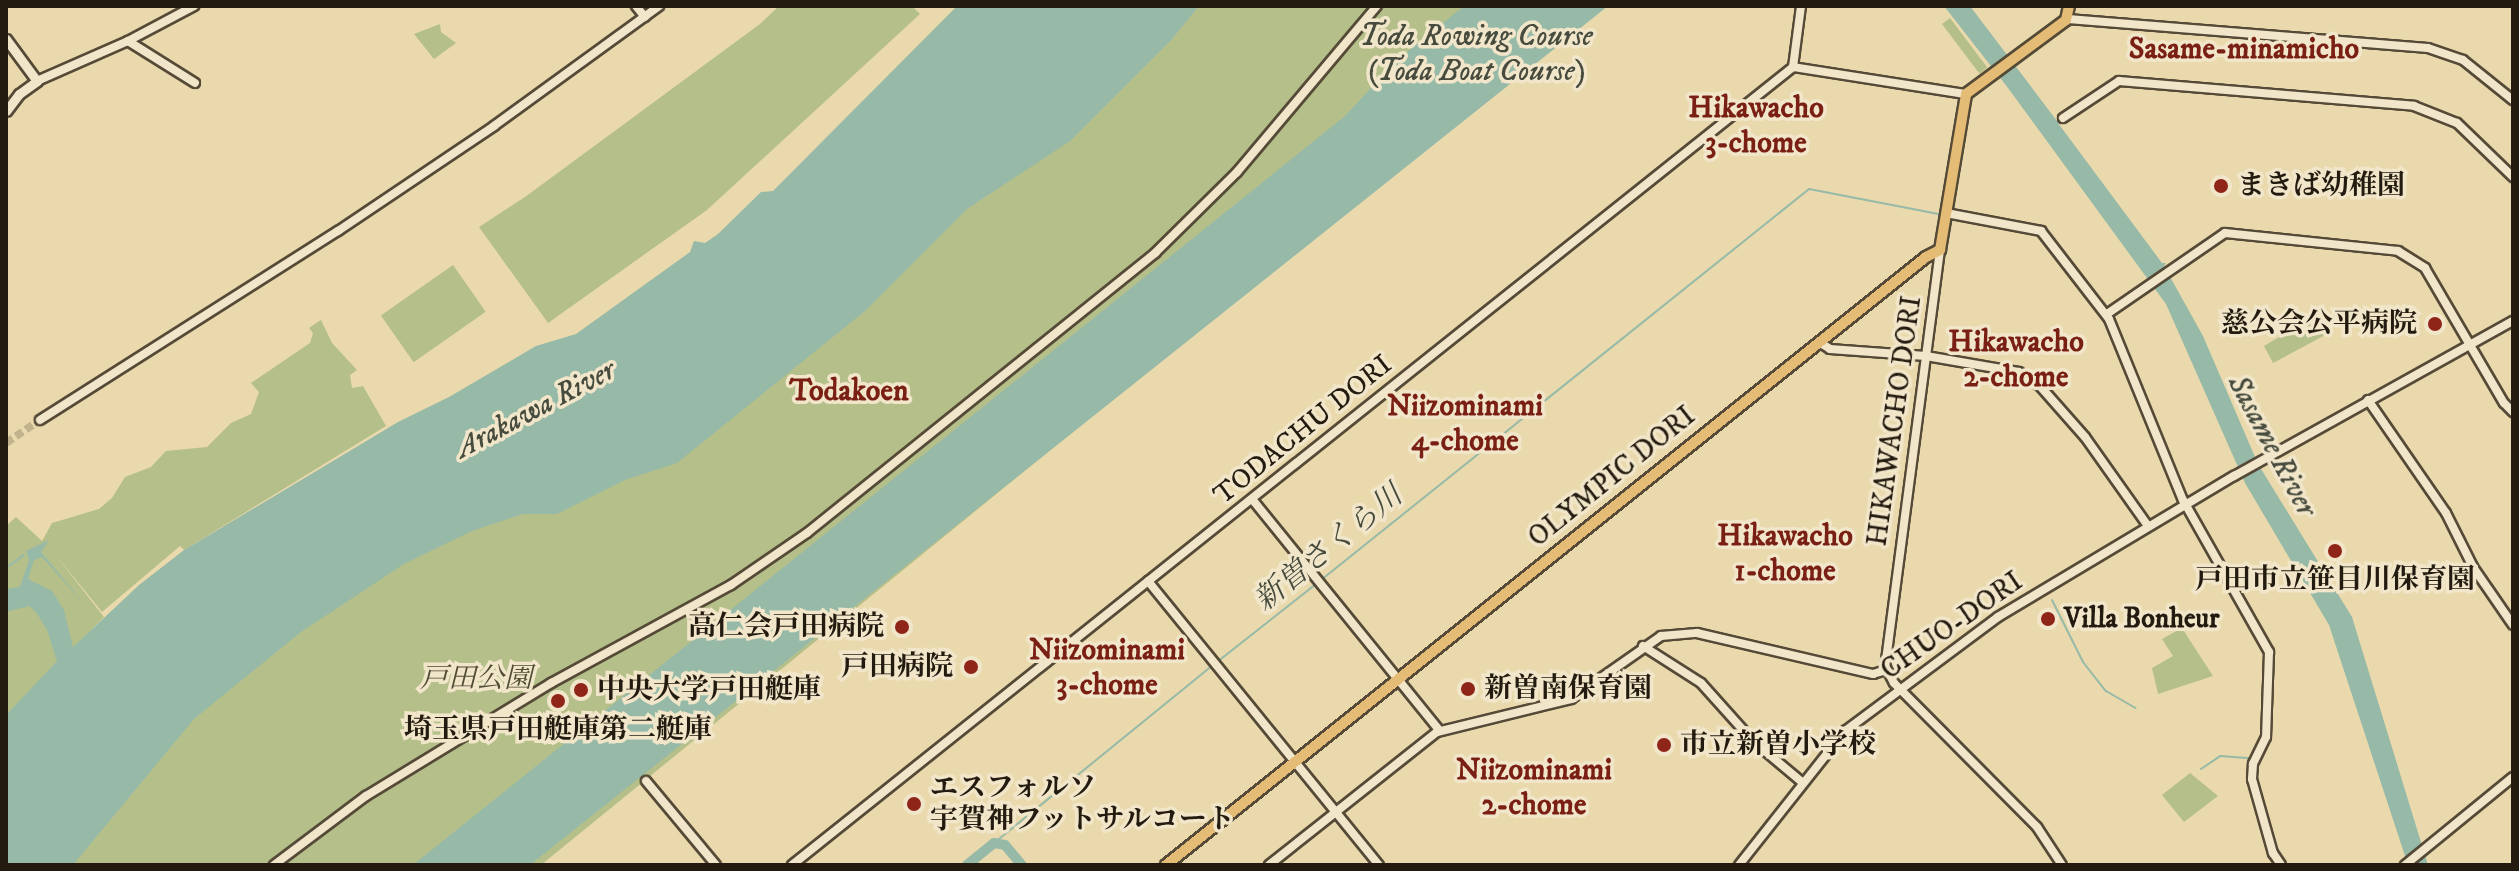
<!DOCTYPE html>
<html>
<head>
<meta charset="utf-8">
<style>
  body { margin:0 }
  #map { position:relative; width:2519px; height:871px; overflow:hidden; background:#e9d9ac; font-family:"IM FELL DW Pica","Noto Serif JP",serif }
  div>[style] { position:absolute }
  .green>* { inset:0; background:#b5bf8a; transform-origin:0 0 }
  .water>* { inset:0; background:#97baa8 }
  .stream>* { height:2px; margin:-1px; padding:0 1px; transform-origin:1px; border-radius:1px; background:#97baa8 }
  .river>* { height:10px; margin:-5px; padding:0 5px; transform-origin:5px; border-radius:5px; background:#97baa8 }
  .tertiary-tunnel>* { height:8px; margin-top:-4px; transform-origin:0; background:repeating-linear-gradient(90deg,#c2b38d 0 8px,transparent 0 12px) }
  .roads { filter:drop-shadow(2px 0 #554a37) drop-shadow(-2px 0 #554a37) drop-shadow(0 2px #554a37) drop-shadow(0 -2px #554a37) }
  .tertiary>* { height:8px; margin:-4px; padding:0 4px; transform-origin:4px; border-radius:4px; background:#f1e6c9 }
  .secondary>* { height:9px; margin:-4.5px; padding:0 4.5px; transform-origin:4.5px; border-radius:4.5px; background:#f1e6c9 }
  .primary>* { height:10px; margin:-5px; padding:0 5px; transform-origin:5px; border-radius:5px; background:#e4bc76 }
  .dots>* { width:22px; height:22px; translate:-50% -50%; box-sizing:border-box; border:4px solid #f1e6c9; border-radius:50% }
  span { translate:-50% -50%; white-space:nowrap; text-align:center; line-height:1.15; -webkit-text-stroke:7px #f1e6c9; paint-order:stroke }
  .poi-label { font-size:28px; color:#241b10; font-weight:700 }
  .left { translate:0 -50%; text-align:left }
  .right { translate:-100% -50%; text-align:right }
  .street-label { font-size:28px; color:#241b10 }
  .park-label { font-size:28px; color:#504c35; font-style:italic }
  .water-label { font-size:30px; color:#464b3e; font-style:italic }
  .neighbourhood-label { font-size:30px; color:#7a1f14; font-weight:700 }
  .frame { position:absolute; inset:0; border:8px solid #241b10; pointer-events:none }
</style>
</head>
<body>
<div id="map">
  <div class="green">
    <div style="clip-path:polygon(779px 6px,912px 6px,920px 14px,707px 210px,548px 323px,479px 227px,525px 197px,760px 24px)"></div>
    <div style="clip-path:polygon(1078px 6px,1601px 6px,1545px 47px,541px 865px,6px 865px)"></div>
    <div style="left:1950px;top:18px;width:62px;height:10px;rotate:53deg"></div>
    <div style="clip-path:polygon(440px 24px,441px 32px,456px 43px,434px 59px,414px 34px)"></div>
    <div style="left:453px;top:265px;width:57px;height:88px;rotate:55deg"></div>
    <div style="clip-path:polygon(2319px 313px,2329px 333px,2273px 363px,2264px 346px)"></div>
    <div style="clip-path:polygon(321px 320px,332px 343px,357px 370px,350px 375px,352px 388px,363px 386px,386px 426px,184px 550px,180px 546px,102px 612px,54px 553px,104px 617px,6px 715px,6px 526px,16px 517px,42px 541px,52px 523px,99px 509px,112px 498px,125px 477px,151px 467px,166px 451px,207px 447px,231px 423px,251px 414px,259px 392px,251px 383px,310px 343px,313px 333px,309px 328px)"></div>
    <div style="clip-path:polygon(2182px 628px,2213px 676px,2158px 694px,2152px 668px,2173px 656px,2162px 639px)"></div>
    <div style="clip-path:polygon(2190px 773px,2218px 796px,2184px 822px,2162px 795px)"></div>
  </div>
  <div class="water">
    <div style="clip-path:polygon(957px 6px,1199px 6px,1172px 39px,1070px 141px,967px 209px,865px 311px,677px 463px,625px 480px,557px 514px,523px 514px,472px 531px,404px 564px,301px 632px,194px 719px,73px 865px,6px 865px,6px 715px,57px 661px,47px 630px,36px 612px,29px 606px,6px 612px,6px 589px,20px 587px,29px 560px,26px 551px,49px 540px,41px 552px,85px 605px,42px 557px,34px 560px,28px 579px,52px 591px,64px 610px,73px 647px,139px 585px,184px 550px,398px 422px,449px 397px,536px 346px,576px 334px,690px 252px,694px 241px,705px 243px,718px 234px,761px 192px,773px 191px)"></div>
    <div style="clip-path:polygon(1464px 6px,1608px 6px,530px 865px,413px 865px,1345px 116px,1398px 59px)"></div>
    <div style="clip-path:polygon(1944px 6px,1970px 6px,2057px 121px,2061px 121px,2058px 123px,2162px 263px,2166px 263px,2164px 266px,2203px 336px,2258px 464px,2352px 617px,2428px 865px,2408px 865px,2329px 625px,2245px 483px,2166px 304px,2008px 88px)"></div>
  </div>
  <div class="stream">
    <div style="left:6px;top:568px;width:22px;rotate:-36deg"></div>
    <div style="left:1321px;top:580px;width:625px;rotate:-38.7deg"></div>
    <div style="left:1809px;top:189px;width:132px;rotate:10.9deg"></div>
    <div style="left:2052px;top:600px;width:69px;rotate:63.4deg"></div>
    <div style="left:2083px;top:662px;width:37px;rotate:52deg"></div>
    <div style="left:2106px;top:691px;width:34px;rotate:30deg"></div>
    <div style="left:1217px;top:662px;width:126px;rotate:-38.2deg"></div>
    <div style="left:2201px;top:769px;width:23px;rotate:-34deg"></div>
    <div style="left:2220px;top:756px;width:31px;rotate:4deg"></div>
    <div style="left:994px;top:843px;width:281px;rotate:-39.1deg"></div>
  </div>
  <div class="river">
    <div style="left:967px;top:865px;width:35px;rotate:-39deg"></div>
    <div style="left:994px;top:843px;width:11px;rotate:10deg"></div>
    <div style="left:1005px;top:845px;width:26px;rotate:50deg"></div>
  </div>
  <div class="tertiary-tunnel">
    <div style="left:6px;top:443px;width:41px;rotate:-34.1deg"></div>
  </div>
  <div class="roads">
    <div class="tertiary">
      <div style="left:636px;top:6px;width:14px;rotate:51deg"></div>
      <div style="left:2068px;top:19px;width:361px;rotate:4.6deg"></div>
      <div style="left:2428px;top:48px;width:37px;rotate:19deg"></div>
      <div style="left:2463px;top:60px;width:64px;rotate:38.7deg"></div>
      <div style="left:128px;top:41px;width:79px;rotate:32.1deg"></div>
      <div style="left:1793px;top:67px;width:175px;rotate:8.9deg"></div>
      <div style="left:37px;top:81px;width:99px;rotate:-23.7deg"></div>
      <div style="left:128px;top:41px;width:75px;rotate:-27.9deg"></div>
      <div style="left:2063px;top:118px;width:67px;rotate:-33.5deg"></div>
      <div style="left:2119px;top:81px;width:296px;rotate:4.8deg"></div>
      <div style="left:2414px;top:106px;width:46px;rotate:21.6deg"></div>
      <div style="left:2457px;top:123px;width:78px;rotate:44deg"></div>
      <div style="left:1946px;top:213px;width:97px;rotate:10.7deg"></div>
      <div style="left:2041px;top:231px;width:111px;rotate:52.3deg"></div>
      <div style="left:2109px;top:319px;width:196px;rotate:67.8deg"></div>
      <div style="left:2183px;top:500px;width:175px;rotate:60.5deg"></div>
      <div style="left:2269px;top:652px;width:85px;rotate:92deg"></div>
      <div style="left:2266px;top:737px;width:30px;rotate:116deg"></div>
      <div style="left:2253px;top:764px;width:15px;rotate:94deg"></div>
      <div style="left:2252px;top:779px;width:77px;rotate:74.2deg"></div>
      <div style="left:2273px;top:853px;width:14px;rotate:56deg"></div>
      <div style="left:1940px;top:250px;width:420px;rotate:97.5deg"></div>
      <div style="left:1885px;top:666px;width:19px;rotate:62deg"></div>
      <div style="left:1894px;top:683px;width:203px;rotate:45.2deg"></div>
      <div style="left:2037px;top:827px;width:45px;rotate:56.7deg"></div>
      <div style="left:2107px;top:314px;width:143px;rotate:-34.5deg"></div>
      <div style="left:2225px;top:233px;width:174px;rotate:5.9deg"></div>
      <div style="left:2398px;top:251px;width:32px;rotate:32deg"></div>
      <div style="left:2425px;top:268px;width:156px;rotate:59.7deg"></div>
      <div style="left:2504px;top:403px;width:13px;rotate:45deg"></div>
      <div style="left:1819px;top:342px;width:13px;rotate:32deg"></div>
      <div style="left:1830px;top:349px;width:96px;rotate:4.2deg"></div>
      <div style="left:1926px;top:356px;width:94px;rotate:9.8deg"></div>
      <div style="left:2019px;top:372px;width:25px;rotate:34deg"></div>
      <div style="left:2040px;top:386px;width:68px;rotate:48.6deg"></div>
      <div style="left:2085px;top:437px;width:109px;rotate:54.7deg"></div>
      <div style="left:2368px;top:400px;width:137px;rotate:55.4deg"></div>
      <div style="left:2446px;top:513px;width:60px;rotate:63.4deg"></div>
      <div style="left:2473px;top:567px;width:70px;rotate:55.4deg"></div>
      <div style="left:40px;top:420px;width:353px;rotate:-32.4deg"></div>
      <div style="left:338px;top:231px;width:188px;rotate:-33.9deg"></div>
      <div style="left:494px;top:126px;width:204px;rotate:-36deg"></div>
      <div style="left:1252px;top:499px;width:297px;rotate:51deg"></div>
      <div style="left:1148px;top:581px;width:366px;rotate:50.9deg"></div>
      <div style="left:1643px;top:646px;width:69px;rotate:32.5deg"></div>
      <div style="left:1701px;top:683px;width:78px;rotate:48.1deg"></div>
      <div style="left:1753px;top:741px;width:65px;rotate:40deg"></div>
      <div style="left:646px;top:781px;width:109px;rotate:50.2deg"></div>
      <div style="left:274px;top:865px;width:115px;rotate:-36.9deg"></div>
      <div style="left:366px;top:796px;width:217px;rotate:-31.4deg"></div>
      <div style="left:551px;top:683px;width:205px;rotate:-28.6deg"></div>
      <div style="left:731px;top:585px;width:92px;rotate:-34.4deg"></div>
      <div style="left:807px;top:533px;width:447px;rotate:-38.8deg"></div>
      <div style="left:1155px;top:253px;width:115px;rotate:-44.6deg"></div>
      <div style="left:1237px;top:172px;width:217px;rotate:-49.9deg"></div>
      <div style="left:792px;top:865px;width:1280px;rotate:-38.56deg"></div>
      <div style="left:1793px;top:67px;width:62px;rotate:-82.5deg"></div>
      <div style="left:1269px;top:865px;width:214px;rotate:-38.4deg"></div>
      <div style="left:1437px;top:732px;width:138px;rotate:-13.8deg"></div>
      <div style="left:1571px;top:699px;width:110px;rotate:-35deg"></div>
      <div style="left:1661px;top:636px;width:36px;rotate:-5deg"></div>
      <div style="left:1697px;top:633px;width:181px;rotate:13.1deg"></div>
      <div style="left:1873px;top:674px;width:14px;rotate:-17deg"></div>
      <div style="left:1739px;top:865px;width:171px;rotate:-51.7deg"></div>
      <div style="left:1845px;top:731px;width:191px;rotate:-36.7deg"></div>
      <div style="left:1998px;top:617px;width:275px;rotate:-30.9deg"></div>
      <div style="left:2234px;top:476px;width:319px;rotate:-29.1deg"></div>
      <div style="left:2405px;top:865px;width:139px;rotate:-39.2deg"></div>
    </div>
    <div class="secondary">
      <div style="left:6px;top:39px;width:52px;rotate:53.6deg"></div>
      <div style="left:37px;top:81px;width:22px;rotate:144deg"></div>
      <div style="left:19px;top:94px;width:21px;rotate:127deg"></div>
    </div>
    <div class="primary">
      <div style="left:1166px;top:865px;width:973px;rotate:-38.66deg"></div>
      <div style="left:1926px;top:257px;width:16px;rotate:-27deg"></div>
      <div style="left:1940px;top:250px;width:158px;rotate:-80.5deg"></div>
      <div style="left:1966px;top:94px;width:124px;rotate:-36.5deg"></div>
      <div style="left:2066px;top:20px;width:14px;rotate:-78deg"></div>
    </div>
  </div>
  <div class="dots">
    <div style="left:2221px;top:186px;background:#8f2418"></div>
    <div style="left:2435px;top:324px;background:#8f2418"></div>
    <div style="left:2335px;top:551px;background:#8f2418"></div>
    <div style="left:2048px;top:619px;background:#8f2418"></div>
    <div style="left:902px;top:627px;background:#8f2418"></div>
    <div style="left:971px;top:667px;background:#8f2418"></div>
    <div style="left:1468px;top:689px;background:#8f2418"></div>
    <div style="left:581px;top:690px;background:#8f2418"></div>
    <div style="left:558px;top:701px;background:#8f2418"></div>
    <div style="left:1664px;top:745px;background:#8f2418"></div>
    <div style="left:914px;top:804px;background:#8f2418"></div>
  </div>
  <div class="poi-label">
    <span class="left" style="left:2237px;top:186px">まきば幼稚園</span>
    <span class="right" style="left:2417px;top:324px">慈公会公平病院</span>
    <span style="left:2335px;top:580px">戸田市立笹目川保育園</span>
    <span class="left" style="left:2064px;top:619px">Villa Bonheur</span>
    <span class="right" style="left:884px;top:627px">高仁会戸田病院</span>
    <span class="right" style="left:953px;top:667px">戸田病院</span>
    <span class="left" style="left:1484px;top:689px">新曽南保育園</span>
    <span class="left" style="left:597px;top:690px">中央大学戸田艇庫</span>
    <span style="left:558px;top:730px">埼玉県戸田艇庫第二艇庫</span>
    <span class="left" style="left:1680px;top:745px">市立新曽小学校</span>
    <span class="left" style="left:930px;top:804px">エスフォルソ<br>宇賀神フットサルコート</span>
  </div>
  <div class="street-label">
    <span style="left:1895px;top:421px;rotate:-82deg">HIKAWACHO DORI</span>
    <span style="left:1303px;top:430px;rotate:-39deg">TODACHU DORI</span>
    <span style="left:1612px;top:477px;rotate:-39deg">OLYMPIC DORI</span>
    <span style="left:1952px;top:626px;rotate:-35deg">CHUO-DORI</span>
  </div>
  <div class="park-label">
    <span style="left:476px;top:679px">戸田公園</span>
  </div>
  <div class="water-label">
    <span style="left:1476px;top:54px">Toda Rowing Course<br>(Toda Boat Course)</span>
    <span style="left:536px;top:410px;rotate:-28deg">Arakawa River</span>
    <span style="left:2271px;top:446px;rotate:62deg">Sasame River</span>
    <span style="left:1329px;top:549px;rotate:-39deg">新曽さくら川</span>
  </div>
  <div class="neighbourhood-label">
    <span style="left:2244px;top:50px">Sasame-minamicho</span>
    <span style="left:1756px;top:126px">Hikawacho<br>3-chome</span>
    <span style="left:2016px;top:360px">Hikawacho<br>2-chome</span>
    <span style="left:849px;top:392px">Todakoen</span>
    <span style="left:1465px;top:424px">Niizominami<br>4-chome</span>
    <span style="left:1785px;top:554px">Hikawacho<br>1-chome</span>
    <span style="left:1107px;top:668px">Niizominami<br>3-chome</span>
    <span style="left:1534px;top:788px">Niizominami<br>2-chome</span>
  </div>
  <div class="frame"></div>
</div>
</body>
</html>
